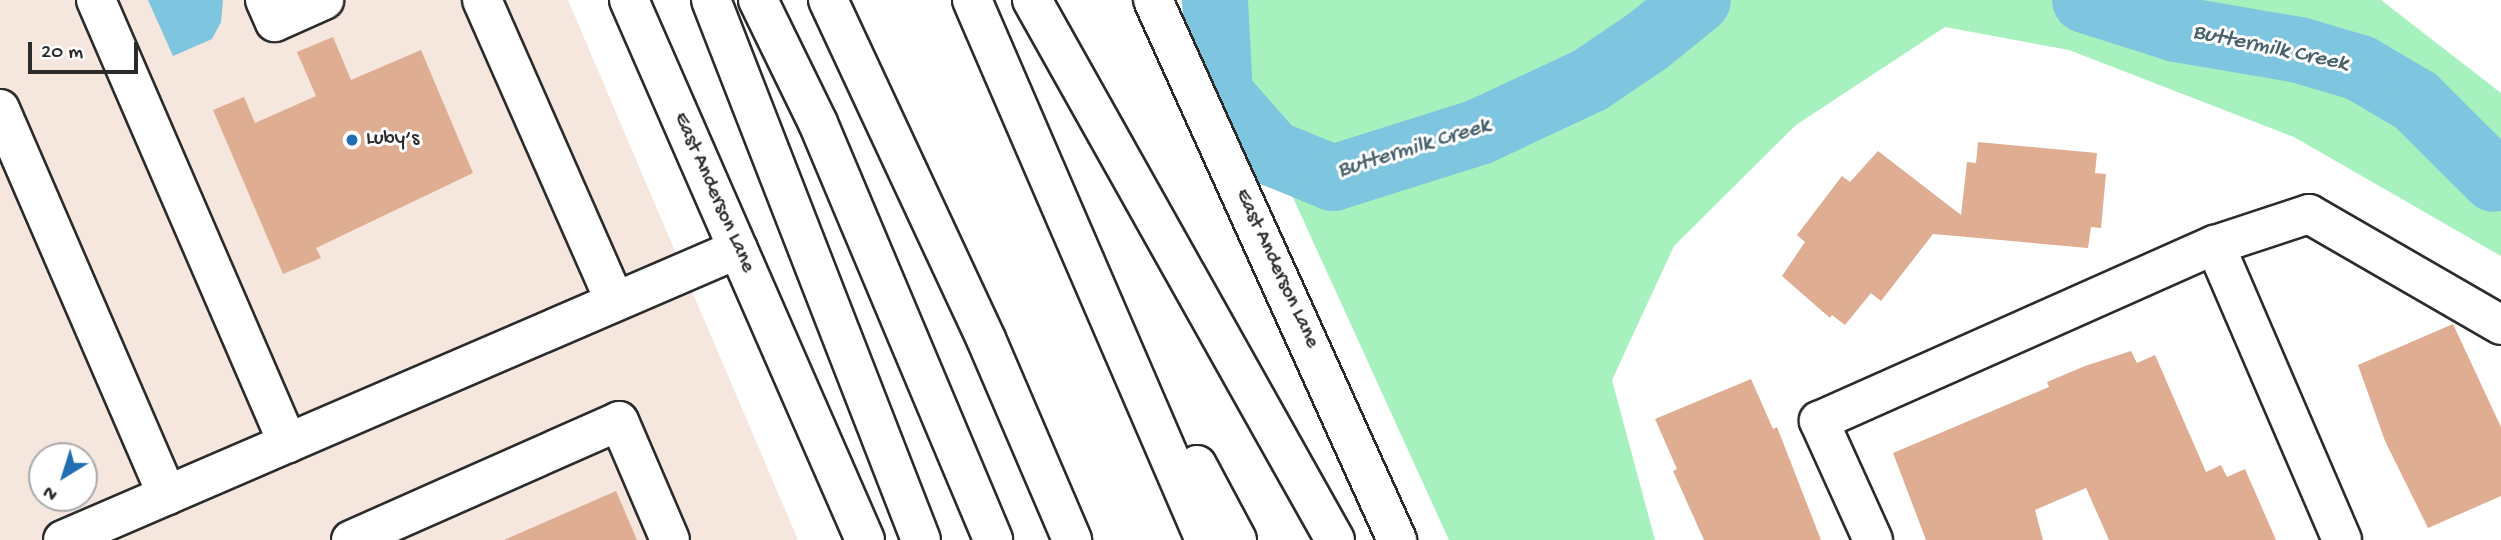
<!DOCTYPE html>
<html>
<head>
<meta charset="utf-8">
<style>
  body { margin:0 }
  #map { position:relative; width:2501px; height:540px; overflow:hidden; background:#fff; font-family:"Gochi Hand",sans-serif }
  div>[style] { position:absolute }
  .built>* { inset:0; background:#f5e6de }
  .green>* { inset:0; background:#a7f1bf }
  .water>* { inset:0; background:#7ec5df }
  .stream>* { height:10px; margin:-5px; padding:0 5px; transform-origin:5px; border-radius:5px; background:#7ec5df }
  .river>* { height:66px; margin:-33px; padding:0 33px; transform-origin:33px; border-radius:33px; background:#7ec5df }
  .building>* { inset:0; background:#dfad92 }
  .roads { filter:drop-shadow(2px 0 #2b2b2b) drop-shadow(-2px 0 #2b2b2b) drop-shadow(0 2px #2b2b2b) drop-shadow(0 -2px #2b2b2b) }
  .minor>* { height:38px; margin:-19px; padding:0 19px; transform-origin:19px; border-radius:19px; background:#fff }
  .major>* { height:38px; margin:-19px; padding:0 19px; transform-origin:19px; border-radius:19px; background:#fff }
  .highway>* { height:38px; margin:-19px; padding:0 19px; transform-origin:19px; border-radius:19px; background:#fff }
  .dots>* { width:19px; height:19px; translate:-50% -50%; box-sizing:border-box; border:4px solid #fff; border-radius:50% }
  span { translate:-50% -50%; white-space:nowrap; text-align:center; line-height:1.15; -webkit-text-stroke:6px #fff; paint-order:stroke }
  .poi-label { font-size:21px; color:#2b2b2b }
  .left { translate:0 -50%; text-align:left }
  .street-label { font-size:21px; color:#2b2b2b }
  .water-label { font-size:23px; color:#48616a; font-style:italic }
  .north { position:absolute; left:28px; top:442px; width:70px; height:70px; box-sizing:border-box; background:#fff; border:2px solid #aaa; border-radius:50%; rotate:218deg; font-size:19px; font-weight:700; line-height:28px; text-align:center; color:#2b2b2b }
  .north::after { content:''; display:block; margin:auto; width:24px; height:32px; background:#1f6fb2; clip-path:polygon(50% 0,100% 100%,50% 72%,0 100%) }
  .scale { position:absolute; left:28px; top:42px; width:110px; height:32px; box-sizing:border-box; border:4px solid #2b2b2b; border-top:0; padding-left:9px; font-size:21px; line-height:24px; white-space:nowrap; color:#2b2b2b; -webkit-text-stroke:5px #fff; paint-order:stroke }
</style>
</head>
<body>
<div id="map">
  <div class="built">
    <div style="clip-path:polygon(evenodd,0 0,568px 0,798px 540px,0 540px,0 0,42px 456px,84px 456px,84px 498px,42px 498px,42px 456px)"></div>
  </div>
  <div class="green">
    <div style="clip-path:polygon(1203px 0,2381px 0,2501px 93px,2501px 256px,2294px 137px,2069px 50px,1945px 27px,1796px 125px,1674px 246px,1612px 380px,1655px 540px,1449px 540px)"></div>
  </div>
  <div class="water">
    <div style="clip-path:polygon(148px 0,223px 0,221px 22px,212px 39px,173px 56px)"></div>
  </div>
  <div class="stream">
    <div style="left:2494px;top:179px;width:9px;rotate:41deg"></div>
  </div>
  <div class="river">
    <div style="left:1215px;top:0;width:94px;rotate:87deg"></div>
    <div style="left:1220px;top:94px;width:79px;rotate:48.6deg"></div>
    <div style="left:1272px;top:153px;width:66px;rotate:22.3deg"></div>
    <div style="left:1333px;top:178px;width:153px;rotate:-17.5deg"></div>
    <div style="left:1479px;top:132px;width:123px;rotate:-25.1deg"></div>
    <div style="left:1590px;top:80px;width:71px;rotate:-34.1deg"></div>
    <div style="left:1649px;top:40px;width:63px;rotate:-39.2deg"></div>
    <div style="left:2085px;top:0;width:96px;rotate:17.7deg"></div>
    <div style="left:2176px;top:29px;width:125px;rotate:9.7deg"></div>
    <div style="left:2299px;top:50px;width:64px;rotate:16.4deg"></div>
    <div style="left:2360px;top:68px;width:65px;rotate:30.5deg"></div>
    <div style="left:2416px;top:101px;width:110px;rotate:45deg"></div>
  </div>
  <div class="building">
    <div style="clip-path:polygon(333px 37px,351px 80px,421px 50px,473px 173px,316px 248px,321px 258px,283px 274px,213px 110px,244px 97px,255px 123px,316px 96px,297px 52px)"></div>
    <div style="clip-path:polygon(1978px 142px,2097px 153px,2095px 173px,2106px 174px,2101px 228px,2091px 227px,2088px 248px,1933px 234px,1881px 301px,1871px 293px,1845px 325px,1832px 315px,1830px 318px,1782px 276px,1805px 242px,1797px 235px,1842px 176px,1850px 182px,1878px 151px,1961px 215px,1967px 162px,1976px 163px)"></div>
    <div style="clip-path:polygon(2453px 324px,2501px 427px,2501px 496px,2428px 528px,2385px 441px,2358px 365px)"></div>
    <div style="clip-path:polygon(2131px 351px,2137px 363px,2155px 355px,2206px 472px,2221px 465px,2227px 477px,2245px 469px,2276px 540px,2109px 540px,2086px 488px,2035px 510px,2043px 540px,1926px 540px,1893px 453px,2049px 387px,2047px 382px,2085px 366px)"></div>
    <div style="clip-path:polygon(1751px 379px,1773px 429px,1777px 427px,1821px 540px,1704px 540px,1673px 471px,1677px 469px,1655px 419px)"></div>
    <div style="clip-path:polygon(616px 491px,637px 540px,504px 540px)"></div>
  </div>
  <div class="roads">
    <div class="minor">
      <div style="left:96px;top:0;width:483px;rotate:66.6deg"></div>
      <div style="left:265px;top:0;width:24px;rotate:66deg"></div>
      <div style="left:275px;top:22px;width:54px;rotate:-24.2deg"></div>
      <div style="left:482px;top:0;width:329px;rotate:66.2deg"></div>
      <div style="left:0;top:109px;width:421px;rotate:66.6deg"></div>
      <div style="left:2215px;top:245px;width:99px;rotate:-18.3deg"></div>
      <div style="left:2309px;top:214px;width:222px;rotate:30deg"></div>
      <div style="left:63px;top:540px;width:735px;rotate:-23.32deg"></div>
      <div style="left:351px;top:540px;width:293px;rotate:-23.9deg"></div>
      <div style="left:619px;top:421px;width:129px;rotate:66.8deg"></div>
      <div style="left:1873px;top:540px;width:131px;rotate:-114.4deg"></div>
      <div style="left:1819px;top:421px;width:433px;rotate:-24deg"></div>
      <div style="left:2215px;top:245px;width:321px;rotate:66.7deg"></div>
    </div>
    <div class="major">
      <div style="left:629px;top:0;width:589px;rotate:66.39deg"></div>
      <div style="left:1153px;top:0;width:593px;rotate:65.68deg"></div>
    </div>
    <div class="highway">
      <div style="left:711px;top:0;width:579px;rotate:68.75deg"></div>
      <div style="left:758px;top:0;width:137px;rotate:64deg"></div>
      <div style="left:818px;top:123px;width:452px;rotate:67.2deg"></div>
      <div style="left:828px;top:0;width:374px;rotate:65deg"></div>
      <div style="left:986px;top:339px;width:219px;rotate:66.8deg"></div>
      <div style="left:972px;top:0;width:588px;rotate:66.66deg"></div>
      <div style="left:1032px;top:0;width:619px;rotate:60.7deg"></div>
      <div style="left:1197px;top:465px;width:85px;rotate:61.9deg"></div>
    </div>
  </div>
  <div class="dots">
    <div style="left:352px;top:140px;background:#1f6fb2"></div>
  </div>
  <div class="poi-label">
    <span class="left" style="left:366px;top:140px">Luby’s</span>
  </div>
  <div class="street-label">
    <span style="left:713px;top:193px;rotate:66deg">East Anderson Lane</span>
    <span style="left:1276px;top:269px;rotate:65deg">East Anderson Lane</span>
  </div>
  <div class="water-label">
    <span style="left:2270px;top:49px;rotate:12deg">Buttermilk Creek</span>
    <span style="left:1414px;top:149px;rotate:-17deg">Buttermilk Creek</span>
  </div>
  <div class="north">N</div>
  <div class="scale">20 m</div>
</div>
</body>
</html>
